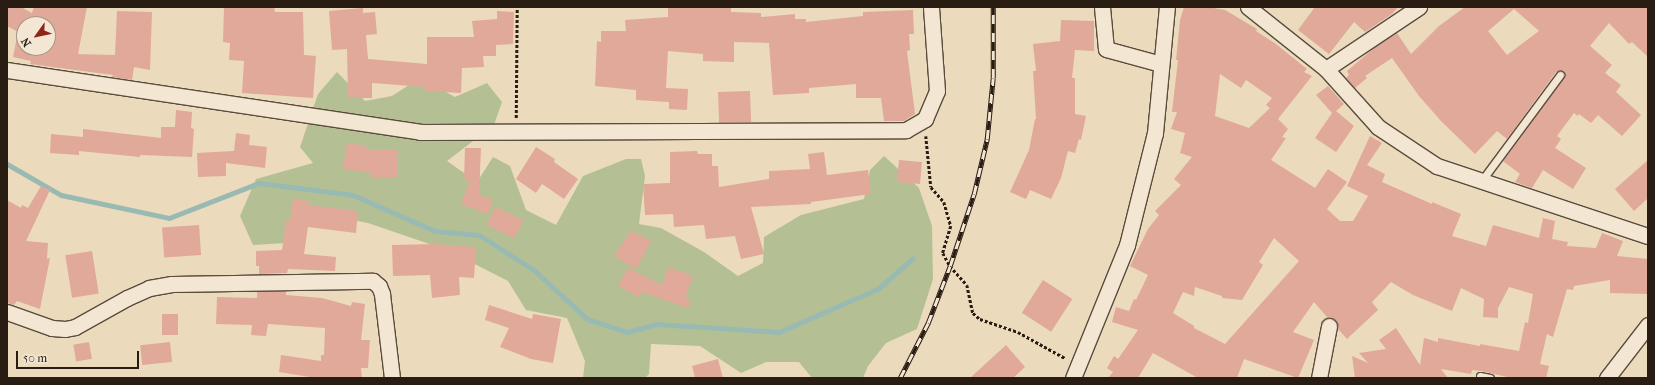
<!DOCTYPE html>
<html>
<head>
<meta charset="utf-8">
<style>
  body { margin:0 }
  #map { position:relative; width:1655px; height:385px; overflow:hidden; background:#ecdabc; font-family:"IM FELL French Canon",serif }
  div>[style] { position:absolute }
  .green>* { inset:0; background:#b4c093 }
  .stream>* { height:5px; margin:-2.5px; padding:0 2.5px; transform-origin:2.5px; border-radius:2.5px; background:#99bab2 }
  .building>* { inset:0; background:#e0a99a; transform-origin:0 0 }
  .path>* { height:2.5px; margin-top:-1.25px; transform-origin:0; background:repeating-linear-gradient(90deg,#281c13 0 3px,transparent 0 5px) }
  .roads { filter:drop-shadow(1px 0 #594c3d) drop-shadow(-1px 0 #594c3d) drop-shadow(0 1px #594c3d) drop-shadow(0 -1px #594c3d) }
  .service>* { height:7px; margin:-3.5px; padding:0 3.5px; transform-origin:3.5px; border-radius:3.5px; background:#f3e7d3 }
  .minor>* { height:15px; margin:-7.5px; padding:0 7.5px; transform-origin:7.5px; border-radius:7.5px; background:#f3e7d3 }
  .rail>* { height:4.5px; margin-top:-2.25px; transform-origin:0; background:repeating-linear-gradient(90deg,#f3e7d3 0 9px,#281c13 0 18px); box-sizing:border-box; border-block:1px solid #281c13 }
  span { translate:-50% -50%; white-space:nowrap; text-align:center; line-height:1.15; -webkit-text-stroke:3px #f3e7d3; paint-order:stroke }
  .frame { position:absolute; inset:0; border:8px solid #281c13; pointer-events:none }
  .north { position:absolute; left:16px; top:16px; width:40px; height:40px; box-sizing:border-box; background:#f3e7d3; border:1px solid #a29686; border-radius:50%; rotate:237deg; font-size:11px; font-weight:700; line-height:16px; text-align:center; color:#281c13 }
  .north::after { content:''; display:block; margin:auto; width:14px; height:18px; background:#8f2418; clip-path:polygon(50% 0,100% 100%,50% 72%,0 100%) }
  .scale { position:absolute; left:16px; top:351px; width:123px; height:18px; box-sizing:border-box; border:2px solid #281c13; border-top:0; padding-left:5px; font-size:12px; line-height:14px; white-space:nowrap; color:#281c13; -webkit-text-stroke:3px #f3e7d3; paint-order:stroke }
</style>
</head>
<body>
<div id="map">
  <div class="green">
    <div style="clip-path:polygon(337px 72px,365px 101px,392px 96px,420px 78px,455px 97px,487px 83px,502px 102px,494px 125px,447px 161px,477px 182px,493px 157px,510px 166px,526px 210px,556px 225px,583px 176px,626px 159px,641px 159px,645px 176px,639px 224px,661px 228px,704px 252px,738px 276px,763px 263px,764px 237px,801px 215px,864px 199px,870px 170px,884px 156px,919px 188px,932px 226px,933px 279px,917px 329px,886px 343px,868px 366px,863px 378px,812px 378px,799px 362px,766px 362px,741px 373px,700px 346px,651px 344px,649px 374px,645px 378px,583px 378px,585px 361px,567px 318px,526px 310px,508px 281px,447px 250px,368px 223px,297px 209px,286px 243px,253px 245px,240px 216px,256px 179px,313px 163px,300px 147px,318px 94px)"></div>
  </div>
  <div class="stream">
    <div style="left:7px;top:164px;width:62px;rotate:29.9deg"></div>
    <div style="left:61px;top:195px;width:110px;rotate:12deg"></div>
    <div style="left:169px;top:218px;width:97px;rotate:-21.3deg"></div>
    <div style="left:259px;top:183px;width:95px;rotate:7.3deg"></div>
    <div style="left:353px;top:195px;width:90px;rotate:23.7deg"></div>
    <div style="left:435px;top:231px;width:44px;rotate:5.2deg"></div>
    <div style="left:479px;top:235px;width:65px;rotate:32.5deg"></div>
    <div style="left:534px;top:270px;width:72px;rotate:42.8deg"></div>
    <div style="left:587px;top:319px;width:42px;rotate:18deg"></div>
    <div style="left:627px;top:332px;width:30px;rotate:-15deg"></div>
    <div style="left:656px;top:324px;width:123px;rotate:3.7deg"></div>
    <div style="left:779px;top:332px;width:109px;rotate:-23.7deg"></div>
    <div style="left:879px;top:288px;width:45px;rotate:-41.4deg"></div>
  </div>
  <div class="building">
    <div style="clip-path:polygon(evenodd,7px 7px,21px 7px,32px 13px,34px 7px,87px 7px,78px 54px,115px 55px,117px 11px,152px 12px,150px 70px,134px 67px,132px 80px,112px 77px,113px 75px,30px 64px,31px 61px,13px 57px,18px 32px,7px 26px,7px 7px,24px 24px,48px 24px,48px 48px,24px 48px,24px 24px)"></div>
    <div style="clip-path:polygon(224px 7px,274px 7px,275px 12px,303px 12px,304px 55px,316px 56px,313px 98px,242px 93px,244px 61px,229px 60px,230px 43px,223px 42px)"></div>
    <div style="clip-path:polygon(668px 7px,731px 7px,731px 12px,761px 13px,761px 17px,795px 14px,795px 19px,806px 19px,806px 22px,863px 16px,863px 12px,913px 10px,914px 34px,909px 34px,910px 50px,907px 51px,915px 114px,904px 121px,884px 121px,881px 98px,856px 98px,856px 84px,809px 88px,809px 93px,773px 95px,769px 43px,734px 42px,734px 62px,703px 61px,703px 54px,668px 51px,666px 88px,688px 89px,687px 110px,669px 109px,669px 102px,636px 100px,636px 90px,595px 86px,597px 41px,601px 42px,601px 31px,626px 31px,625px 20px,668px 17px)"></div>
    <div style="clip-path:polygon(evenodd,1184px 7px,1208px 7px,1225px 10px,1257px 29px,1256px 31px,1276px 44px,1307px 69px,1304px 72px,1312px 76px,1278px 119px,1288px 129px,1282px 137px,1286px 138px,1271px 160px,1315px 188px,1328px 169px,1347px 182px,1327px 209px,1340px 221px,1353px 221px,1368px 196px,1347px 186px,1370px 136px,1382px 143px,1367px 165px,1385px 174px,1382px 182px,1432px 204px,1432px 202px,1461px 214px,1452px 236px,1486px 246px,1493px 225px,1539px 238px,1543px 218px,1555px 221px,1552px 239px,1568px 242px,1567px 246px,1596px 248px,1602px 233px,1623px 241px,1617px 256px,1648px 259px,1648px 294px,1610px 293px,1610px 280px,1574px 286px,1573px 290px,1567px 289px,1553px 337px,1547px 334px,1540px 364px,1549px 366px,1546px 378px,1512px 378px,1481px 371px,1472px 370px,1471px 374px,1441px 369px,1448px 378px,1355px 378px,1352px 356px,1368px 363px,1359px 353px,1386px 349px,1379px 340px,1396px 328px,1420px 365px,1424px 338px,1438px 342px,1438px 338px,1480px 346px,1480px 344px,1519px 351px,1525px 322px,1528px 323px,1533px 294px,1509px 287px,1498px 308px,1498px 318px,1483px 317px,1484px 299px,1461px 288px,1452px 311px,1413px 295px,1391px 282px,1372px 302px,1378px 310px,1347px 339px,1338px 329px,1335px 319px,1327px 317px,1314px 302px,1293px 332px,1314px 340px,1298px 378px,1244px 359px,1237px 378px,1198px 378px,1153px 353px,1138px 378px,1108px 378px,1113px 372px,1107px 368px,1114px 356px,1118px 359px,1138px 330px,1112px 322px,1116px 307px,1129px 311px,1134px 299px,1136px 300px,1148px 275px,1130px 266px,1148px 229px,1159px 215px,1155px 211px,1181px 185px,1174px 179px,1192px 157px,1180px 153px,1185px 133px,1171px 129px,1177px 112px,1172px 112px,1178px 60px,1176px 60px,1180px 20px,1184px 7px,1220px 74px,1241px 88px,1246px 80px,1272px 98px,1266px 105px,1270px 108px,1249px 128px,1215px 116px,1220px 74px,1184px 7px,1274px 238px,1299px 261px,1225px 344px,1194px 328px,1194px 326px,1173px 313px,1183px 292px,1194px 296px,1195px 287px,1222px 296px,1222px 298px,1242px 300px,1263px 265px,1259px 262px,1274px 238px)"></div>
    <div style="clip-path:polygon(1315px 7px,1398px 7px,1392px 14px,1365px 32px,1354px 22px,1329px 54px,1298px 30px)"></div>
    <div style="clip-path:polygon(evenodd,1465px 7px,1648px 7px,1648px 57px,1632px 42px,1629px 44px,1609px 23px,1590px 46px,1612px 65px,1605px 73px,1621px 85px,1616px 92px,1641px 115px,1622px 136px,1598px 115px,1591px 123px,1579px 114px,1578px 116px,1574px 113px,1557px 136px,1561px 139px,1555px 148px,1586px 168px,1573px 189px,1543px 170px,1532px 188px,1515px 182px,1520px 174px,1503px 161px,1564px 78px,1565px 73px,1563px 71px,1556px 72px,1507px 139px,1497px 131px,1475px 154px,1441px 121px,1419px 96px,1392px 58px,1365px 76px,1367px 78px,1355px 88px,1346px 78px,1349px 75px,1347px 71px,1379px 44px,1397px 33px,1411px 54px,1439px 26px,1465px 7px,1514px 9px,1539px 31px,1507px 55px,1488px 31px,1514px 9px)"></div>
    <div style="clip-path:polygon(363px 8px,363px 13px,375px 12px,377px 34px,366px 35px,368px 59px,427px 64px,427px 37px,474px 37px,472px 21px,497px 19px,497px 11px,514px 12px,513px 44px,496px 45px,496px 56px,483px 56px,484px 67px,462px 68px,461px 93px,425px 91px,425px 87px,372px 83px,372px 98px,348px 98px,347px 49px,332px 50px,329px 11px)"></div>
    <div style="clip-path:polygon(1061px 20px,1094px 21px,1094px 51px,1075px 50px,1072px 78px,1075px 78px,1075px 114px,1086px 116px,1081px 140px,1079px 139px,1075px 153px,1068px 151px,1061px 178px,1051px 199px,1030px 190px,1026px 199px,1010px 192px,1029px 150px,1035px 119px,1036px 119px,1033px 71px,1036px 71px,1033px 44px,1060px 41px)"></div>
    <div style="clip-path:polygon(1328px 86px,1344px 104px,1336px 111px,1354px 126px,1336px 152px,1315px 138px,1332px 113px,1316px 95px)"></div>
    <div style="left:750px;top:91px;width:31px;height:32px;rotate:88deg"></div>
    <div style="clip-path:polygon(176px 110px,192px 112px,191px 128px,194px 129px,192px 157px,140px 155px,140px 157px,79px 151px,79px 155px,50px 153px,51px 134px,83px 137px,83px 129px,161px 138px,161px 127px,175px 127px)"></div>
    <div style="clip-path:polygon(236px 133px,250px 135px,249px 145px,267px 147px,265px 168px,226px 163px,226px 176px,198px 177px,197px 153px,234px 151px)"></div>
    <div style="clip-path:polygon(347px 143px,366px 146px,365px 149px,398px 149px,398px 177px,372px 177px,372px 173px,343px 169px)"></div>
    <div style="clip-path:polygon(536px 147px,555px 159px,554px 162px,578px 179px,564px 199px,542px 184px,536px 193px,516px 179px)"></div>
    <div style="clip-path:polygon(465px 148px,481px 148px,479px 195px,493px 200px,488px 214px,461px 204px,470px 179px,464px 179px)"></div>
    <div style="clip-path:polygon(697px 151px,698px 154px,712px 154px,712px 166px,718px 166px,719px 187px,769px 179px,769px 171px,810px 169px,808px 154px,824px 152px,827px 175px,868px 170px,871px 194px,811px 202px,811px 204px,751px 207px,764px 254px,741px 259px,735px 236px,706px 239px,704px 225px,674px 227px,673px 214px,645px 215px,643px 184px,670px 183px,670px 152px)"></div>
    <div style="left:899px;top:160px;width:23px;height:22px;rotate:5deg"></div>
    <div style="clip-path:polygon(1648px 160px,1648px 198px,1634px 211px,1615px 189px)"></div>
    <div style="clip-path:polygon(41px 186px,50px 190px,26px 241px,48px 243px,47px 259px,50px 258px,40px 309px,17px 301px,14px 305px,7px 303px,7px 200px,21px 208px,22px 205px,28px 208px)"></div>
    <div style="clip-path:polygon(293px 198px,308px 201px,307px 205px,358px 211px,356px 233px,308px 227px,304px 254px,336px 257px,335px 271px,288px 269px,287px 273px,259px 274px,259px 266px,256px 266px,256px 251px,282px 250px,286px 220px,290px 221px)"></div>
    <div style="left:495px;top:207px;width:31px;height:20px;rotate:25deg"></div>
    <div style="left:199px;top:225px;width:30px;height:37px;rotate:86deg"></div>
    <div style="clip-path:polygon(631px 231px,651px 241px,636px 269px,614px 256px)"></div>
    <div style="clip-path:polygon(435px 244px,476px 247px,474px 278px,459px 277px,460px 295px,432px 298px,430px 275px,393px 276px,392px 245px)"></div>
    <div style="left:92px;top:251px;width:43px;height:27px;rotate:81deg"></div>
    <div style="clip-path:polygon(668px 267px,693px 276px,685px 298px,691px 301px,688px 308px,642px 292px,639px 297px,618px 286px,628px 268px,662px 285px)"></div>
    <div style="left:1043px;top:280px;width:35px;height:39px;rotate:33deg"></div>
    <div style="clip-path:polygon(286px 291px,286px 295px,322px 298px,351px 306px,352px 302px,365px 304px,361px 340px,370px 340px,368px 368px,361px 368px,362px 378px,316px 378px,279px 372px,281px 355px,321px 361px,321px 355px,324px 355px,325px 328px,268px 324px,266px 336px,251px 335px,252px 325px,216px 324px,217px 297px,257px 298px,257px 292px)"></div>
    <div style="clip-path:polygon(489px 305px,532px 319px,533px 314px,561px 319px,553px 363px,531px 359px,500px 347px,509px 328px,485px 320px)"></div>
    <div style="left:162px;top:314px;width:16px;height:21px"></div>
    <div style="left:89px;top:342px;width:17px;height:16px;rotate:80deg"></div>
    <div style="left:170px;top:342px;width:20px;height:30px;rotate:84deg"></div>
    <div style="clip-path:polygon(1006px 345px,1025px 367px,1013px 378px,970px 378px)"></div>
    <div style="clip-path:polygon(718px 359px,723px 378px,695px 378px,692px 366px)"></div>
  </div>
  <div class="path">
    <div style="left:516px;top:118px;width:111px;rotate:-89.5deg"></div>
    <div style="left:926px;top:136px;width:51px;rotate:84.4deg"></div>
    <div style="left:931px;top:187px;width:20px;rotate:49deg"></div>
    <div style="left:944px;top:202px;width:25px;rotate:74deg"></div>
    <div style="left:951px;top:226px;width:28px;rotate:107deg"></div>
    <div style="left:943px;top:253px;width:15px;rotate:62deg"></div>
    <div style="left:950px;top:266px;width:25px;rotate:48deg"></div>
    <div style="left:967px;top:285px;width:29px;rotate:78deg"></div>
    <div style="left:973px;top:313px;width:9px;rotate:41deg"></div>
    <div style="left:980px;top:319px;width:40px;rotate:18.9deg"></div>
    <div style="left:1018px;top:332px;width:54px;rotate:29deg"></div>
  </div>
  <div class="roads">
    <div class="service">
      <div style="left:1482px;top:180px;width:131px;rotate:-53.4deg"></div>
      <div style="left:1480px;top:376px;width:10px;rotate:11deg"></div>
    </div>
    <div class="minor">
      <div style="left:1102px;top:7px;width:42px;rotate:84.6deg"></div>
      <div style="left:1106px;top:49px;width:57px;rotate:15.3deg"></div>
      <div style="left:1248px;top:7px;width:100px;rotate:38.5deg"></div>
      <div style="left:1326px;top:69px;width:78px;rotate:48.1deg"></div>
      <div style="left:1378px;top:127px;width:71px;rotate:33.5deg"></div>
      <div style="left:1437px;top:166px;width:222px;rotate:18.4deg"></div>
      <div style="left:1326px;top:69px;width:112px;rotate:-33.7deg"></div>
      <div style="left:7px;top:70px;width:418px;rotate:8.5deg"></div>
      <div style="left:420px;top:132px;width:486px;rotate:-0.2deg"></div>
      <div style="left:906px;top:130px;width:22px;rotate:-30deg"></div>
      <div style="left:925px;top:119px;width:30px;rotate:-67deg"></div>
      <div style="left:937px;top:91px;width:84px;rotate:-94.1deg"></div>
      <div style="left:7px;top:312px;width:48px;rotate:19.6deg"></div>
      <div style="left:52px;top:328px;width:13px;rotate:4deg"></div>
      <div style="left:65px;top:329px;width:10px;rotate:-11deg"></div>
      <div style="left:75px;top:327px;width:60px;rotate:-29.1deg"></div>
      <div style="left:127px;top:298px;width:24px;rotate:-24deg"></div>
      <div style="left:149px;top:288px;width:23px;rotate:-10deg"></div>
      <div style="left:172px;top:284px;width:201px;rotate:-0.9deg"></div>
      <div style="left:373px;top:281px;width:8px;rotate:40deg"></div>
      <div style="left:379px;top:286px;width:9px;rotate:69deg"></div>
      <div style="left:382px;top:294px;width:85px;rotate:83.2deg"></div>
      <div style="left:1073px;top:378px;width:144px;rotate:-67.9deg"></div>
      <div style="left:1127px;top:245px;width:115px;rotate:-76deg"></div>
      <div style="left:1155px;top:133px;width:127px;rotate:-84.6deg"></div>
      <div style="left:1319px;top:378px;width:53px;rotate:-79.1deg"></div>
      <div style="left:1607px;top:378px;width:67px;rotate:-52.3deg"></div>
    </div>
  </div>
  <div class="rail">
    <div style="left:900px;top:378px;width:62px;rotate:-63deg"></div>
    <div style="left:928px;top:323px;width:61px;rotate:-68.9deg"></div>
    <div style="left:950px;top:266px;width:76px;rotate:-71.6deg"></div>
    <div style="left:974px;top:194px;width:57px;rotate:-76.7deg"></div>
    <div style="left:987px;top:139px;width:61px;rotate:-84.4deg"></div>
    <div style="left:993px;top:78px;width:71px;rotate:-90deg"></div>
  </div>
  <div class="frame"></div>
  <div class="north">N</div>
  <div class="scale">50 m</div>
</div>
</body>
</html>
